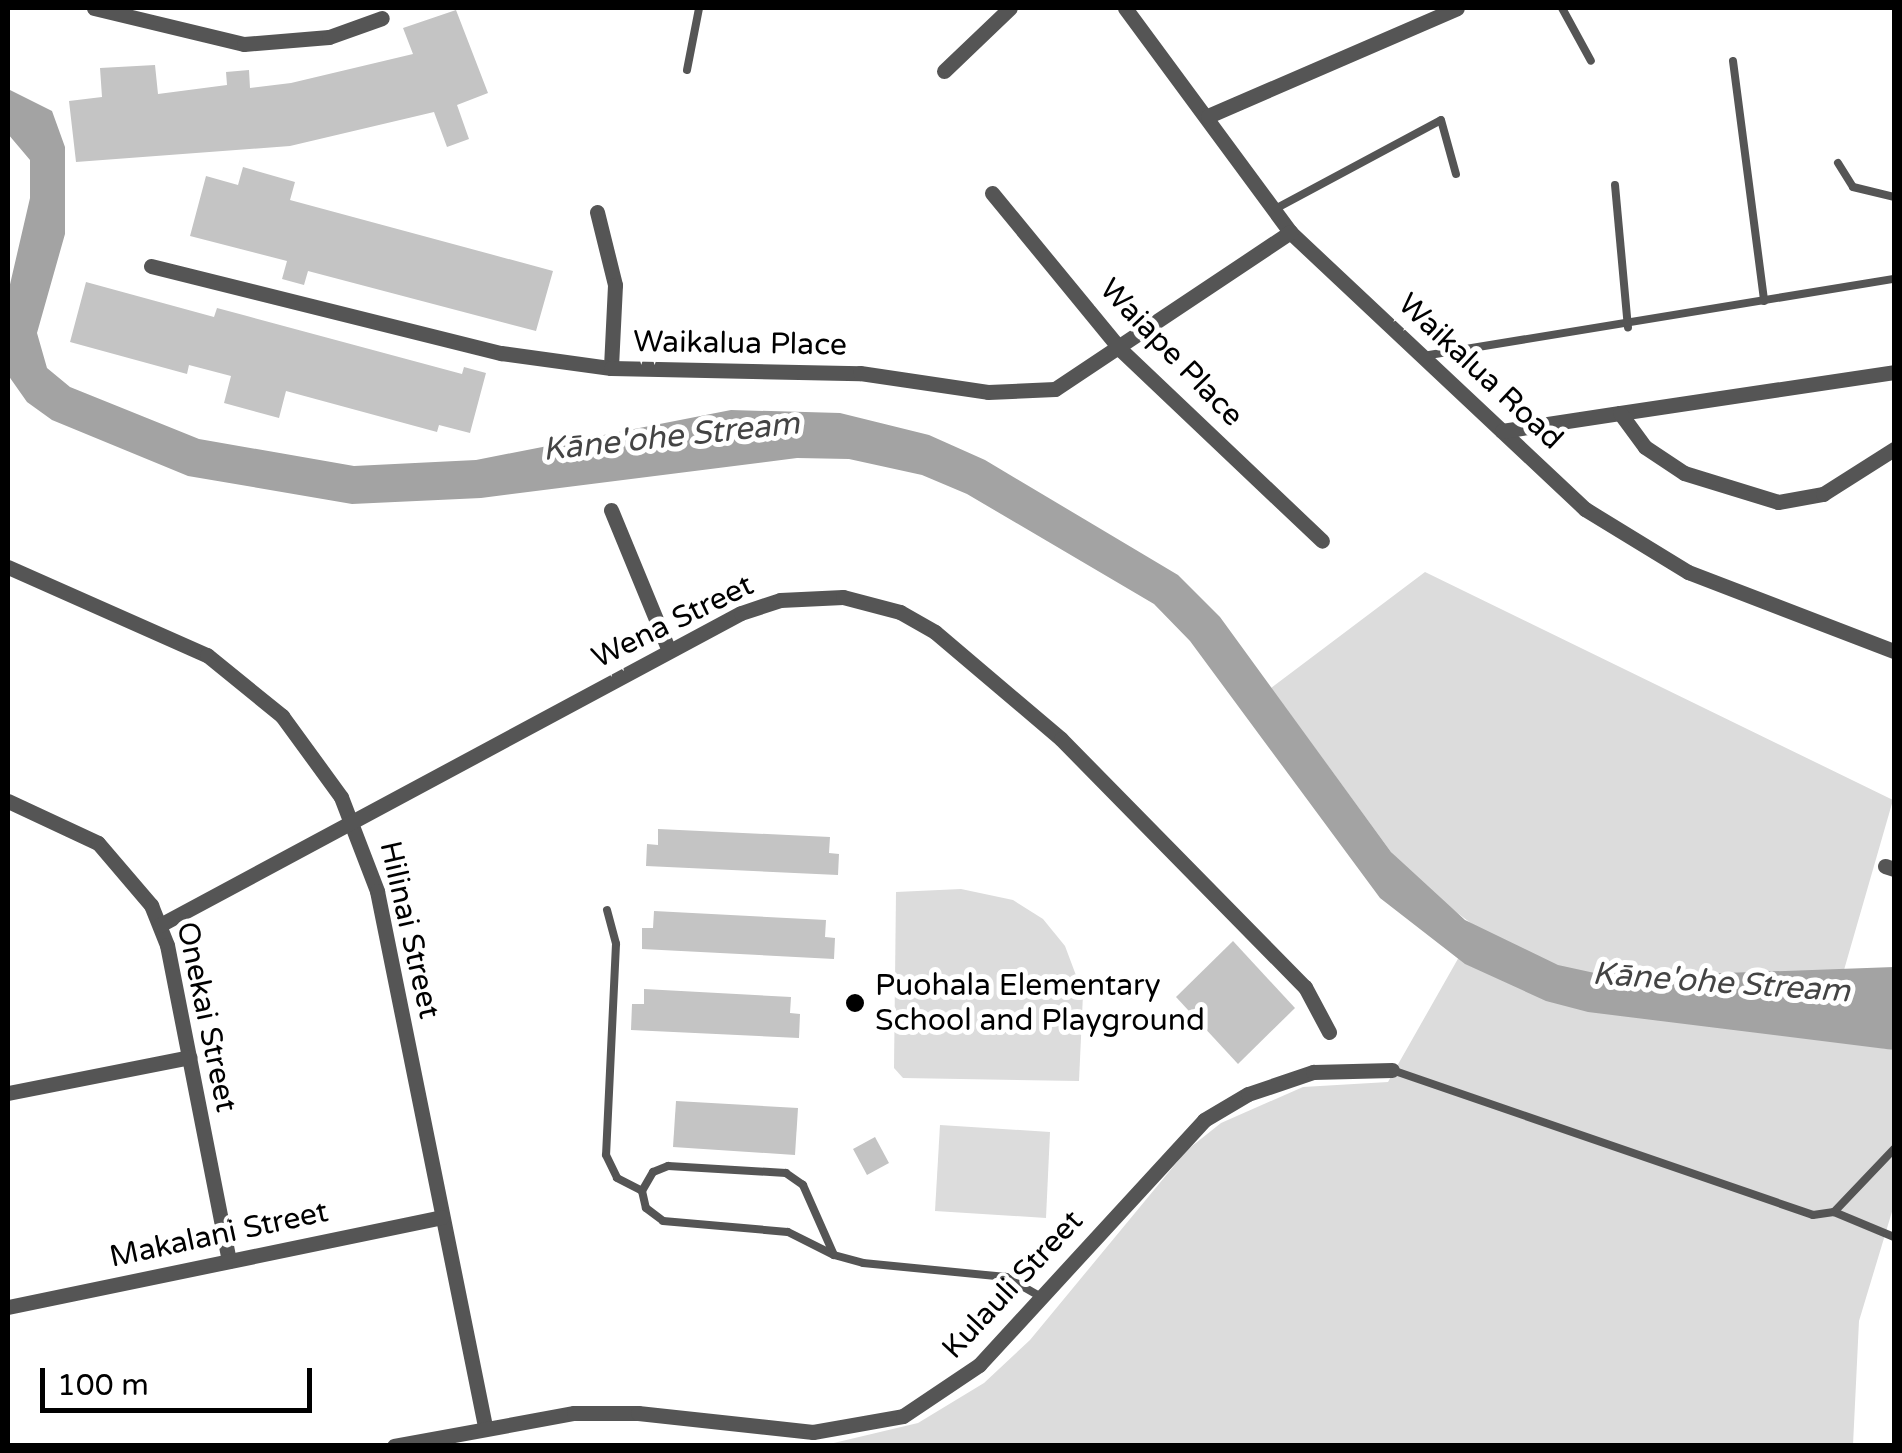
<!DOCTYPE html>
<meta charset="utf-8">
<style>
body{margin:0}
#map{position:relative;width:1902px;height:1453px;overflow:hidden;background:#fff;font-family:"Varela Round",sans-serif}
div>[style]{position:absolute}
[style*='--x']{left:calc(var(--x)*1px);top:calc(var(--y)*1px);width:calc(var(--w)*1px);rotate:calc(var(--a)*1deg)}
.green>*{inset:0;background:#dcdcdc}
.water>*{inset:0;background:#a3a3a3}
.building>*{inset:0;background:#c4c4c4}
.service>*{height:8px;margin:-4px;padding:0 4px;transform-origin:4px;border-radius:4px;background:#555}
.minor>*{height:15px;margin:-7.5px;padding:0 7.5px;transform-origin:7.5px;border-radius:7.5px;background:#555}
.dots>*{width:28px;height:28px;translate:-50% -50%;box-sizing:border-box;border:5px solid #fff;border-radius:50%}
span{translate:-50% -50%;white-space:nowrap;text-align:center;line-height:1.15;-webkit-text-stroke:10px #fff;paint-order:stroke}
.street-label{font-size:30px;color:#000}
.poi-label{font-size:30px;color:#000}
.left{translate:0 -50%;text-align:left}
.water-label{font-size:32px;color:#444;font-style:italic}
.frame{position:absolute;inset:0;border:10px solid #000;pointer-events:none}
.scale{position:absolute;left:40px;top:1368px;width:272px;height:45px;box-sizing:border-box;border:5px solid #000;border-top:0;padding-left:12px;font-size:30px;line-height:35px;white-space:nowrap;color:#000;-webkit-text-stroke:8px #fff;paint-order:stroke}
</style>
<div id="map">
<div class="green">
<i style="clip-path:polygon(1425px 572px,1893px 800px,1844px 970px,1845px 1042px,1894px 1050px,1894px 1205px,1859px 1321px,1853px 1445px,821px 1446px,918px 1423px,984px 1383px,1030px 1340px,1187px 1150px,1221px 1123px,1303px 1087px,1388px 1082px,1476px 927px,1427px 890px,1391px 852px,1271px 688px)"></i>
<i style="clip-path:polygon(961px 889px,1013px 900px,1043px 919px,1065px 946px,1083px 994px,1079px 1081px,903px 1078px,894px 1068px,896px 892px)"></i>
<i style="clip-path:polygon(940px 1125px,1050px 1132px,1046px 1218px,935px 1211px)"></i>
</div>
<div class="water">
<i style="clip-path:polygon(8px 89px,52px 111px,65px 147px,65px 234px,37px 333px,47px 368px,70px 387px,199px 439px,354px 466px,476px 460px,731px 410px,840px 413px,929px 435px,985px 460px,1178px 575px,1220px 617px,1391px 852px,1465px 920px,1558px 965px,1613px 977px,1894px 967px,1894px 1050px,1588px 1012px,1546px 1001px,1465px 964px,1380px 898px,1190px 641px,1154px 604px,967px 494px,922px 475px,849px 459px,797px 458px,481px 498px,352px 504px,188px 476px,52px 420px,27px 402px,8px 375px,8px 293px,30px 198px,30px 160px,8px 134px)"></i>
</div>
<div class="building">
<i style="clip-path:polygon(456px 10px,488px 93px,457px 105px,469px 139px,447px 147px,434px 112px,290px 146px,76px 162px,69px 101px,102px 97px,100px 68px,155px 65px,158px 94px,227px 85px,226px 72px,249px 70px,250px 88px,291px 83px,413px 54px,403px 28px)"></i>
<i style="clip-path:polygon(243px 167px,295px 182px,290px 200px,553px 271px,536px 331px,308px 271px,304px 285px,282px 279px,287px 261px,190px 236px,206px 176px,238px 185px)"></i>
<i style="clip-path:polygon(86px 282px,214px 317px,217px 308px,247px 316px,462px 374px,464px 367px,486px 373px,470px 433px,439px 425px,437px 432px,286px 391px,279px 418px,224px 403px,231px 376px,189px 365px,187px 374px,70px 342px)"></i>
<i style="clip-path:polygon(658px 829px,830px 837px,829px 853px,839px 854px,838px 875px,646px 866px,647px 844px,658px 845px)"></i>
<i style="clip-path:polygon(654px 911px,826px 920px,825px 937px,835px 938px,834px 959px,642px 949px,642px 928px,653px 928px)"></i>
<i style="clip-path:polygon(1233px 941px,1295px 1008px,1238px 1064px,1176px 997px)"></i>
<i style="clip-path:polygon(644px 989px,791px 997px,790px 1013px,800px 1014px,799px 1038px,631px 1030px,632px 1004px,644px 1004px)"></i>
<i style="clip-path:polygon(676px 1101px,798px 1108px,795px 1155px,673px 1147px)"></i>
<i style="clip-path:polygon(875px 1137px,889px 1163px,867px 1175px,853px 1149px)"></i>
</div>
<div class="service">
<i style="--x:1562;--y:8;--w:60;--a:61.3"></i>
<i style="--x:1733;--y:61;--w:242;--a:82.6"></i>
<i style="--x:687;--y:70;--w:63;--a:-79"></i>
<i style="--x:1838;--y:163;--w:28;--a:58"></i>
<i style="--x:1853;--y:187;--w:42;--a:13.7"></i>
<i style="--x:1615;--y:185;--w:143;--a:84.8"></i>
<i style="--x:1275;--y:209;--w:188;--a:-28.2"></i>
<i style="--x:1441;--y:120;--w:56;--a:74.5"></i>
<i style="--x:1423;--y:356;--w:477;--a:-9.3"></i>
<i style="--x:607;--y:910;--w:35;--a:75"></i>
<i style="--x:616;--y:944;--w:211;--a:92.7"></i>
<i style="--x:606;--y:1155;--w:25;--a:64"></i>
<i style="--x:617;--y:1178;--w:28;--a:27"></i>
<i style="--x:1392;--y:1070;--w:445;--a:19"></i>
<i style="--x:1813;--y:1215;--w:21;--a:-8"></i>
<i style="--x:1834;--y:1212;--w:87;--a:-46.4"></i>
<i style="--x:1834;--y:1212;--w:65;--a:22.6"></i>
<i style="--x:834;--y:1255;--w:77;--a:-113.9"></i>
<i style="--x:803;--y:1185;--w:21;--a:-145"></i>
<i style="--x:786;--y:1173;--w:118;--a:-176.6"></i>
<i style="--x:668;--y:1166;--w:16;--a:158"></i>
<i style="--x:653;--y:1172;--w:22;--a:120"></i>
<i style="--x:642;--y:1191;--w:17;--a:77"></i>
<i style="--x:646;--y:1208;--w:21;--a:37"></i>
<i style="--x:663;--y:1221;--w:125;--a:5"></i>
<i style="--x:788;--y:1232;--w:51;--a:26.6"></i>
<i style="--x:834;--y:1255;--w:30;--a:15"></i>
<i style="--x:863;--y:1263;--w:144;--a:5.6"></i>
<i style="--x:1006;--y:1277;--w:43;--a:29.6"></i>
</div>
<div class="minor">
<i style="--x:94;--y:8;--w:154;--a:13.5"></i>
<i style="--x:244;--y:44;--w:85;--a:-4.7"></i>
<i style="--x:329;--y:37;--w:56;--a:-19.7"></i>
<i style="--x:1125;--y:8;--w:278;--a:53.6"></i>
<i style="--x:1290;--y:232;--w:405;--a:43.2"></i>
<i style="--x:1585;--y:509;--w:121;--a:31.5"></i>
<i style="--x:1688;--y:572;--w:221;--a:21"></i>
<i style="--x:944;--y:71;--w:91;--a:-43.7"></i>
<i style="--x:1208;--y:116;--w:271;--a:-23.4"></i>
<i style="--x:992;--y:193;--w:203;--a:50.6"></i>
<i style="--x:1121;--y:350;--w:277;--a:43.5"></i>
<i style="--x:597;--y:212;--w:75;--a:76.1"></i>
<i style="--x:615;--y:285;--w:83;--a:92.8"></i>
<i style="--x:151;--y:266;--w:361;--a:14"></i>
<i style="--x:501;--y:353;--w:111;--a:7.8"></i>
<i style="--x:611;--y:368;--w:249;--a:1.2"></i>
<i style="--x:860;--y:373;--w:129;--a:8.4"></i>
<i style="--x:988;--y:392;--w:67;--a:-2.6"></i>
<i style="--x:1055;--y:389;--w:283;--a:-33.7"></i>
<i style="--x:1620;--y:413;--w:277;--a:-8.5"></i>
<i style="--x:1502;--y:431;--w:119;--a:-8.7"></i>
<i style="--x:1620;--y:413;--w:42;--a:53.7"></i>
<i style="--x:1645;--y:447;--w:47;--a:33.7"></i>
<i style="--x:1684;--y:473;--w:98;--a:17.1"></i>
<i style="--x:1778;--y:502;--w:46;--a:-10.1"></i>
<i style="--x:1823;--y:494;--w:84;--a:-32.4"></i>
<i style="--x:611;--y:510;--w:152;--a:67.6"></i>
<i style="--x:8;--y:567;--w:218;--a:23.9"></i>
<i style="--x:207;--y:655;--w:97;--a:39.1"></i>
<i style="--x:282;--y:716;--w:100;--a:53.9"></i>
<i style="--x:341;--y:797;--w:101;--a:69"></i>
<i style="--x:377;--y:891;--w:546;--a:78.59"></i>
<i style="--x:8;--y:801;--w:99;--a:25"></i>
<i style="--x:98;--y:843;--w:82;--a:49.5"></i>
<i style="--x:151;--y:905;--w:43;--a:68.2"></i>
<i style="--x:167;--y:945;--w:322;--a:78.9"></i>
<i style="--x:1885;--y:866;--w:9;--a:18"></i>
<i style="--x:160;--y:925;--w:659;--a:-28.24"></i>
<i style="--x:741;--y:613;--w:41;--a:-18.4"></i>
<i style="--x:780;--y:600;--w:63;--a:-2.7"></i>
<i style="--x:843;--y:597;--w:59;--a:14.7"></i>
<i style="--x:900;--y:612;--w:40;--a:29.7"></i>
<i style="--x:935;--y:632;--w:165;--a:40.3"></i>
<i style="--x:1061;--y:739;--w:348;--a:45.5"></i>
<i style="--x:1305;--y:987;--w:51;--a:61.9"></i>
<i style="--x:8;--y:1093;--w:185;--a:-11.2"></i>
<i style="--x:8;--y:1307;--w:443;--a:-11.7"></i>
<i style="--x:394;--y:1446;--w:183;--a:-10.4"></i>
<i style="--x:574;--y:1413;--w:64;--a:0"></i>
<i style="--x:638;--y:1413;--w:176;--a:6.2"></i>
<i style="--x:813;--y:1432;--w:91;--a:-10.1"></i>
<i style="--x:903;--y:1416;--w:92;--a:-33.9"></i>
<i style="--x:979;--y:1365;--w:333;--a:-47.4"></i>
<i style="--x:1204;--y:1120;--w:51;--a:-30.6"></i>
<i style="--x:1248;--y:1094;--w:69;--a:-18.7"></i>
<i style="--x:1313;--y:1072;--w:79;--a:-1.5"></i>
</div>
<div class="dots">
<i style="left:855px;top:1003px;background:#000"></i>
</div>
<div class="street-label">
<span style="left:740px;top:344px;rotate:1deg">Waikalua Place</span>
<span style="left:1171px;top:353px;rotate:46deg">Waiape Place</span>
<span style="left:1480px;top:372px;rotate:43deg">Waikalua Road</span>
<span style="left:673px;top:622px;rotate:-26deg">Wena Street</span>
<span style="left:409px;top:930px;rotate:77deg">Hilinai Street</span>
<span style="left:206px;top:1017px;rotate:78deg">Onekai Street</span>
<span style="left:219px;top:1235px;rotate:-12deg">Makalani Street</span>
<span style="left:1013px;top:1285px;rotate:-47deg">Kulauli Street</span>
</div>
<div class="poi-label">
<span class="left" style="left:875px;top:1003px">Puohala Elementary<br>School and Playground</span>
</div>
<div class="water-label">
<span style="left:671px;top:437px;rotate:-6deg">Kāne'ohe Stream</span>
<span style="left:1721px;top:983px;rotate:4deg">Kāne'ohe Stream</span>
</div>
<div class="frame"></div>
<div class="scale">100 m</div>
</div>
